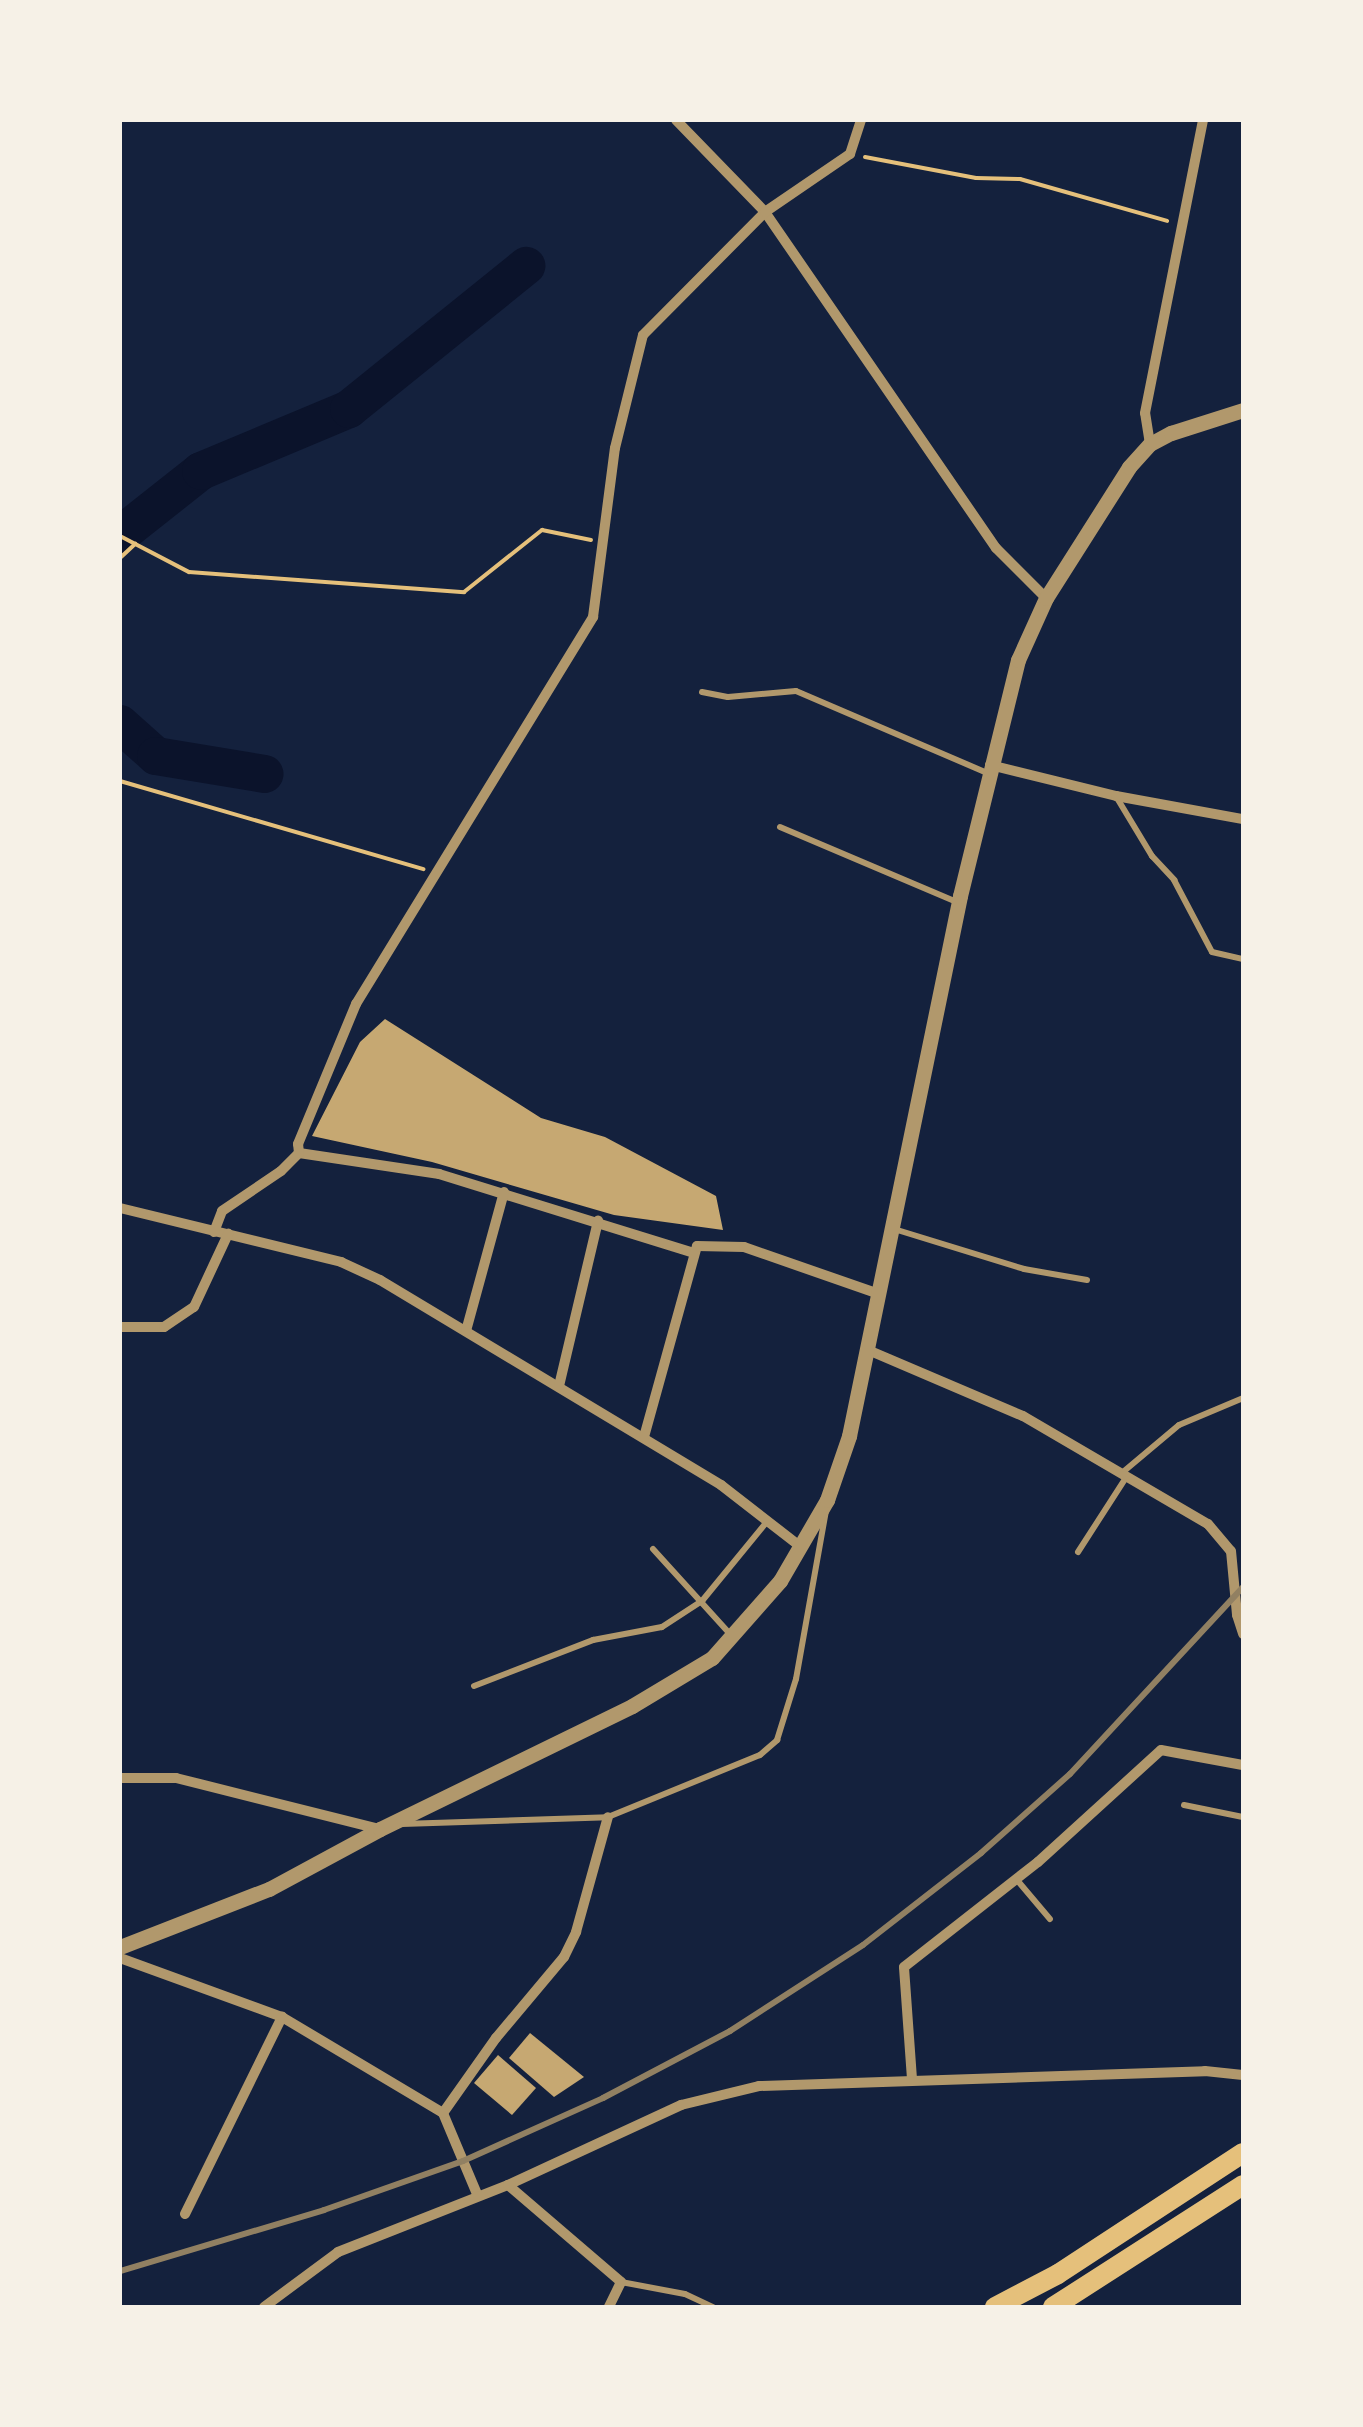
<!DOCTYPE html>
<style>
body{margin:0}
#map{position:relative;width:1363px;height:2427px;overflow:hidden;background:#14213d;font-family:"Titillium Web",sans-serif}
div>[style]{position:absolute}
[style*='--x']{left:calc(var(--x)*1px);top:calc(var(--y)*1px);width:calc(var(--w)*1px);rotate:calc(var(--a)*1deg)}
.river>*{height:38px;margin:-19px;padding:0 19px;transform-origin:19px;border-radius:19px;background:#0b132b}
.building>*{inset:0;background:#c6a872}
.path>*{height:4px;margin:-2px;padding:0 2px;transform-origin:2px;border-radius:2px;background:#e5c07b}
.service>*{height:6px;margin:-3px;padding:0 3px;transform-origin:3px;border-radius:3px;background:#b1986c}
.minor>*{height:10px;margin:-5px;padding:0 5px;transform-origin:5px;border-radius:5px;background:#b1986c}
.tertiary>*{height:15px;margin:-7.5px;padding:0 7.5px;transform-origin:7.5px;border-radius:7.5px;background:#b1986c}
.trunk>*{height:20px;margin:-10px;padding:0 10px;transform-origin:10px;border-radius:10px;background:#e5c07b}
.rail>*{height:6px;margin:-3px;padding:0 3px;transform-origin:3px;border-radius:3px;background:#918062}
span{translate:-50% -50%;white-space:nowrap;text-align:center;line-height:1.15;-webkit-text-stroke:8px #f6f1e7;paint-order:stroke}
.frame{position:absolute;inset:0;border:122px solid #f6f1e7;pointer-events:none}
</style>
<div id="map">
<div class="river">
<i style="--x:120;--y:535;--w:103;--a:-38.3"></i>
<i style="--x:201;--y:471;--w:160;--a:-22.7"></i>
<i style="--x:349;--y:409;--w:228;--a:-38.9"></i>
<i style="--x:120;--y:724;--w:48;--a:41.6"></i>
<i style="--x:156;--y:756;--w:110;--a:9.4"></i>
</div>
<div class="building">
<i style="clip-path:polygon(385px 1019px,541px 1118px,605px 1137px,716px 1196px,723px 1230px,614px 1215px,432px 1162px,312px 1136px,360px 1042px)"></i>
<i style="clip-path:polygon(530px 2033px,584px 2077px,554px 2097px,509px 2058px)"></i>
<i style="clip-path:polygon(498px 2055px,536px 2088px,512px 2115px,474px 2083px)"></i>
</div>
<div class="path">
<i style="--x:865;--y:157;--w:113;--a:10.7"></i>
<i style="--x:976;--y:178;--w:44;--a:1.3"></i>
<i style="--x:1020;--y:179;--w:153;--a:15.9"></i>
<i style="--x:120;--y:536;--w:78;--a:27.6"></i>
<i style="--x:189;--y:572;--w:276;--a:4.2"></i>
<i style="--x:464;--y:592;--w:100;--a:-38.5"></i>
<i style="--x:542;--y:530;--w:50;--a:11.5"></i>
<i style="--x:120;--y:558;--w:21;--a:-43"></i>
<i style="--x:120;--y:781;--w:316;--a:16.2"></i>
</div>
<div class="service">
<i style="--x:702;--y:692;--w:26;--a:11"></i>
<i style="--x:728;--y:697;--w:68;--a:-5"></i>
<i style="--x:796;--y:691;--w:208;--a:23.2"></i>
<i style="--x:1117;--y:798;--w:68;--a:58.9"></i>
<i style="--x:1152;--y:856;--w:33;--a:47"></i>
<i style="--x:1174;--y:880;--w:81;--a:62.2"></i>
<i style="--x:1212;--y:952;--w:32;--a:13"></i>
<i style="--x:780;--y:827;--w:192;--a:23"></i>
<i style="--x:894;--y:1229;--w:136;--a:17.1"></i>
<i style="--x:1024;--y:1269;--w:64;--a:9.9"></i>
<i style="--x:1123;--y:1472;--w:73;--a:-40"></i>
<i style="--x:1179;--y:1425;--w:69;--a:-22.9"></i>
<i style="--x:653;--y:1549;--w:115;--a:47.8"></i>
<i style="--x:1078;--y:1552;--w:90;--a:-57.2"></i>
<i style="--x:474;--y:1686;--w:128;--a:-21.1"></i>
<i style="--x:593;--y:1640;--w:70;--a:-10.7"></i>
<i style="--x:662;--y:1627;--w:48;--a:-33"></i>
<i style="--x:702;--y:1601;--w:99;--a:-50.7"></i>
<i style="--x:1184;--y:1805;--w:60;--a:11.5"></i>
<i style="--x:402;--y:1824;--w:206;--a:-1.9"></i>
<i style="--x:608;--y:1817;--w:164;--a:-22.2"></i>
<i style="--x:760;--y:1755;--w:23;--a:-41"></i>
<i style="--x:777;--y:1740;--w:64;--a:-72.7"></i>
<i style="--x:796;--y:1679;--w:171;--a:-79.9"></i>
<i style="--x:1017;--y:1880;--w:51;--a:49.8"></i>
<i style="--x:621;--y:2282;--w:65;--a:10.6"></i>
<i style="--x:685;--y:2294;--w:31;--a:25"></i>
</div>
<div class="minor">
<i style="--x:676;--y:120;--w:128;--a:45.9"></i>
<i style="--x:765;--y:212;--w:408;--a:55.5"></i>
<i style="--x:996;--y:548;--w:71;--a:45"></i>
<i style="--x:1150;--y:444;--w:31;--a:-99"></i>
<i style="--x:1145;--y:413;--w:299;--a:-78.8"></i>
<i style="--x:990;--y:765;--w:130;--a:13.8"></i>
<i style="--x:1116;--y:796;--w:129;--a:10.3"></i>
<i style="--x:299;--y:1153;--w:142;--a:8.5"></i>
<i style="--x:439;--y:1174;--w:267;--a:17.2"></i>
<i style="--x:120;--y:1208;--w:228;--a:13.7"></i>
<i style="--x:341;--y:1262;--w:43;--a:24.8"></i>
<i style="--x:380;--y:1280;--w:398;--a:31"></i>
<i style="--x:721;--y:1485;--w:101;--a:37.8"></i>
<i style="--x:214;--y:1232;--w:22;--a:-69"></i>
<i style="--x:222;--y:1211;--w:71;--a:-34.1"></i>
<i style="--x:281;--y:1171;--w:25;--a:-45"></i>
<i style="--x:299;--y:1153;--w:9;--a:-96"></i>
<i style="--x:298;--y:1144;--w:152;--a:-67.5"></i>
<i style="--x:356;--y:1004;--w:454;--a:-58.5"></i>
<i style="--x:593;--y:617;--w:170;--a:-82.6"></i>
<i style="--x:615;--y:448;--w:116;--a:-76.1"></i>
<i style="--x:643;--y:335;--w:173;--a:-45.2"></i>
<i style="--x:765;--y:212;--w:103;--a:-34.3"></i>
<i style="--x:850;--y:154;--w:36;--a:-72"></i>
<i style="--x:120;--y:1327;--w:44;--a:0"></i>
<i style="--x:164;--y:1327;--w:36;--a:-34"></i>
<i style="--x:194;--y:1307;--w:81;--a:-65"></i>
<i style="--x:466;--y:1331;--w:144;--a:-74.7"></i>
<i style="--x:868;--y:1350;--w:168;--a:23.1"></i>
<i style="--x:1023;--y:1416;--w:214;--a:30.3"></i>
<i style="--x:1208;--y:1524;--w:35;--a:50"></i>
<i style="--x:1231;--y:1551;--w:64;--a:84.6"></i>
<i style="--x:1237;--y:1615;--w:20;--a:72"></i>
<i style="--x:559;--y:1386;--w:170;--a:-76.7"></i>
<i style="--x:644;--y:1437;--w:198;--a:-74.5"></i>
<i style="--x:697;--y:1246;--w:47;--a:1.2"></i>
<i style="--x:744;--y:1247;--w:143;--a:19.2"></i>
<i style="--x:120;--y:1778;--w:56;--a:0"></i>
<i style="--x:176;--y:1778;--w:209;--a:14.1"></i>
<i style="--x:120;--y:1958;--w:172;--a:20"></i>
<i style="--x:282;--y:2017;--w:187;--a:30.8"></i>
<i style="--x:912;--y:2079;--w:112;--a:-94.1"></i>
<i style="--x:904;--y:1967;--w:170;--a:-38.1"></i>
<i style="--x:1038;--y:1862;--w:166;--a:-42.3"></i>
<i style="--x:1161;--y:1750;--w:83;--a:10.4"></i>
<i style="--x:508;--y:2185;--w:149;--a:40.6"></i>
<i style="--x:621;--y:2282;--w:28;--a:116"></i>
<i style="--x:477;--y:2194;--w:88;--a:-112.8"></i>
<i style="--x:443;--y:2113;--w:92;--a:-54.8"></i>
<i style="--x:496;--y:2038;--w:106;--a:-50"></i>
<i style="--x:564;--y:1957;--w:28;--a:-64"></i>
<i style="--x:576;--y:1932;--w:119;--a:-74.5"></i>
<i style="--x:185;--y:2214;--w:220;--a:-63.8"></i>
<i style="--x:264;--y:2307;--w:92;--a:-36.6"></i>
<i style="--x:338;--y:2252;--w:183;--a:-21.5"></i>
<i style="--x:508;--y:2185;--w:191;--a:-24.8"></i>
<i style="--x:681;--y:2105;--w:80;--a:-13.7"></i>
<i style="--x:759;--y:2086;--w:446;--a:-1.9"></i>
<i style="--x:1205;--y:2071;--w:38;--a:6"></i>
</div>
<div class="tertiary">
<i style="--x:120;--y:1947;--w:160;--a:-21.3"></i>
<i style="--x:269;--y:1889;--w:126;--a:-28.4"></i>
<i style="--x:380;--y:1829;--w:280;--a:-26"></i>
<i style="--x:632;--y:1706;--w:93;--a:-31"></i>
<i style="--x:712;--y:1658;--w:103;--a:-48.6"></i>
<i style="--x:780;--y:1581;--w:94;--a:-59.9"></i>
<i style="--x:827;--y:1500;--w:68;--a:-71"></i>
<i style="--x:849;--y:1436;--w:551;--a:-78.38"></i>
<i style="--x:960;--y:896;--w:243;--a:-76.2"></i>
<i style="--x:1018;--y:660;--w:68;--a:-65.7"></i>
<i style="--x:1046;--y:598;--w:155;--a:-57.6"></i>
<i style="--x:1129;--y:467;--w:31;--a:-48"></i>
<i style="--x:1150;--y:444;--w:24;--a:-28"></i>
<i style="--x:1171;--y:433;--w:76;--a:-17.7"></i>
</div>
<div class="trunk">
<i style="--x:995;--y:2307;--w:71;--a:-27.6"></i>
<i style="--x:1058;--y:2274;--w:221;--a:-33.2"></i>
<i style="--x:1053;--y:2307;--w:226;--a:-32.7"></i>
</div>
<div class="rail">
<i style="--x:120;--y:2271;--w:213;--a:-16.6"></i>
<i style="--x:324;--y:2210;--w:147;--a:-19.4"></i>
<i style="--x:463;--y:2161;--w:154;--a:-24.2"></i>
<i style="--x:603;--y:2098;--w:144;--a:-27.8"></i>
<i style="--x:730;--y:2031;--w:158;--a:-32.9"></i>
<i style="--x:863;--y:1945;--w:150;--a:-37.9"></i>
<i style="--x:981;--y:1853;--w:119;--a:-41.6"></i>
<i style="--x:1070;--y:1774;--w:255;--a:-47.2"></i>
</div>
<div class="frame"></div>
</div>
